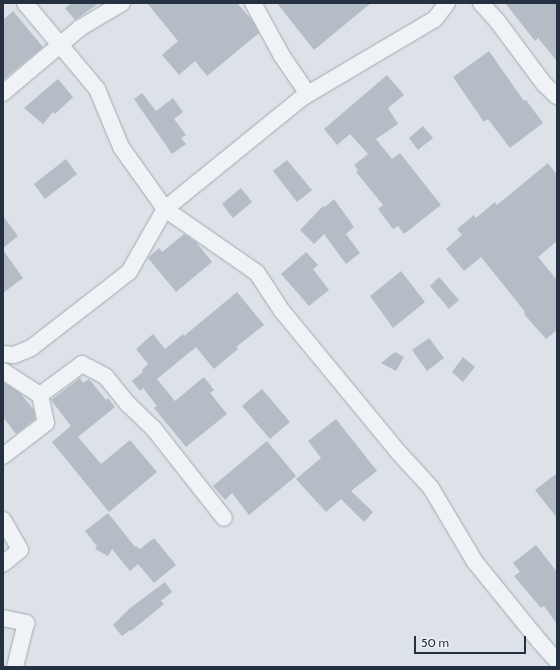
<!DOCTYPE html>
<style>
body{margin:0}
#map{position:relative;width:560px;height:670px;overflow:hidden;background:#dde2e8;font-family:Cabin,sans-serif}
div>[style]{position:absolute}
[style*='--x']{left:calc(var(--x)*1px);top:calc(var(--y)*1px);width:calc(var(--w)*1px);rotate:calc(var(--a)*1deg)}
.building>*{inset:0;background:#b4bcc6}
.roads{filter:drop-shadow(0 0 1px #a2a9b2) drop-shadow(0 0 1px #a2a9b2)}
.minor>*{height:16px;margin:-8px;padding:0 8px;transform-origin:8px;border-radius:8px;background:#f0f3f6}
span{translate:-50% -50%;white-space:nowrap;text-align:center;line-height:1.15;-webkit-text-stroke:4px #edf1f6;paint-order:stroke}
.frame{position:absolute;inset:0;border:4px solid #253140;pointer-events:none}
.scale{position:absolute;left:414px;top:636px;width:112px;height:18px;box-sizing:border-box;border:2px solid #253140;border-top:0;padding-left:5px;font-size:12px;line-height:14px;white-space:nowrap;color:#253140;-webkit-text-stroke:3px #edf1f6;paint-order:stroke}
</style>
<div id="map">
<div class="building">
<i style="clip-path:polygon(72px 3px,99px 3px,75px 20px,65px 8px)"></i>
<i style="clip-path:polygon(147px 3px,237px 3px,252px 20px,259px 33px,207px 76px,195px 61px,179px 75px,162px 55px,178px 41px)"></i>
<i style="clip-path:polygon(277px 3px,371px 3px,314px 50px)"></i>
<i style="clip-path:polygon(505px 3px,557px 3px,557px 61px,538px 38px,535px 41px)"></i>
<i style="clip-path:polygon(13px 11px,43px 47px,3px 80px,3px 20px)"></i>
<i style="clip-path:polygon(489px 51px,524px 101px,526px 100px,543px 123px,510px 148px,488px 119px,484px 122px,453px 77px)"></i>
<i style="clip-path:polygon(387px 75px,404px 95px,388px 108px,398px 124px,376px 139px,392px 159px,400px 153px,441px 205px,404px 234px,398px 226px,393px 229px,378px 209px,383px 205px,356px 172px,358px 170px,354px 165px,368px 154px,350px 134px,337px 145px,324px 129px)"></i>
<i style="clip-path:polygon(58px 79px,73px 97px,55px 114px,53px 112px,43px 124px,24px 108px)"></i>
<i style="clip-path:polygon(142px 93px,156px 111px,173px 98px,183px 112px,174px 119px,186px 135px,181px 138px,186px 144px,172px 154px,134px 99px)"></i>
<i style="clip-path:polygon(423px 126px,433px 138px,418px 150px,409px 138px)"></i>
<i style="clip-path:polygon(66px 159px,77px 174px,45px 199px,34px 184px)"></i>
<i style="clip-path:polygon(287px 160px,312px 190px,297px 202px,273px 171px)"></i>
<i style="clip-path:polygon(548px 163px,557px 175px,557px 241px,538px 257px,557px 280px,557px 330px,546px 339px,524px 314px,525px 312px,518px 303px,481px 257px,464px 271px,446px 249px,462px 235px,457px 229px,474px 215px,476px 218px,495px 202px,497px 205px)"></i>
<i style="clip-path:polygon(241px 188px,252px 202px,233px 218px,222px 204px)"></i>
<i style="clip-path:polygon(334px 199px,354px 227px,346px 234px,360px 253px,346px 264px,324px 234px,314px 244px,300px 230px,323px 206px,325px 207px)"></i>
<i style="clip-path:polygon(3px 216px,18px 236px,3px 248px)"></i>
<i style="clip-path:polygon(184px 234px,196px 242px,212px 262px,176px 292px,148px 258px,159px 248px,162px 252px)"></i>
<i style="clip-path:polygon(3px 250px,23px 278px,3px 293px)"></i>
<i style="clip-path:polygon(306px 252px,318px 265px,313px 269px,329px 290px,309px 306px,281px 274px)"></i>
<i style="clip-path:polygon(401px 271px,425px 302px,393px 328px,370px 296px)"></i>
<i style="clip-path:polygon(439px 277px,459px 300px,449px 309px,430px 286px)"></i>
<i style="clip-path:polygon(237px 292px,264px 325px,236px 347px,238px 349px,214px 369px,196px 347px,157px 379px,175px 401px,204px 377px,214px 390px,210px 393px,227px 414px,186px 447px,154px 408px,157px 406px,143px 388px,140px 391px,132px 381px,143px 372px,142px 370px,148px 364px,136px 349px,153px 334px,165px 349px,183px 334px,184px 336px)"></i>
<i style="clip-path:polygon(429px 338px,444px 358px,427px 371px,412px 350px)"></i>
<i style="clip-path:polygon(395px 352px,404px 357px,396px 371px,381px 363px)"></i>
<i style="clip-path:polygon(463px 357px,475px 367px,463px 382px,452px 372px)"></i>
<i style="clip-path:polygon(80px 378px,83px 383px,89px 379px,106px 400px,108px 398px,115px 407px,78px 437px,101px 464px,130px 440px,157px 472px,109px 512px,52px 442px,71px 426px,51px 400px)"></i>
<i style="clip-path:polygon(3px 382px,20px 393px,34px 410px,35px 419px,16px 434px,3px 417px)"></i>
<i style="clip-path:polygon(262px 389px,290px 422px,270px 439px,242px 406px)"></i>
<i style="clip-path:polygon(336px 419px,377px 471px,351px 491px,373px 512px,364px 522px,341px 499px,326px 512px,296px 479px,321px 458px,308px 441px)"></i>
<i style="clip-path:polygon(267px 441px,296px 476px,249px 515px,232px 493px,225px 500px,213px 486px)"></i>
<i style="clip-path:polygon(557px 473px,557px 518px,535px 490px)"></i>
<i style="clip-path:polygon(108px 513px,135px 547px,136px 546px,140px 549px,154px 538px,176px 565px,154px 583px,138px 564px,130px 571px,112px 549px,108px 556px,95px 549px,97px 546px,85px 531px)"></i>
<i style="clip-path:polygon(536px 545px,557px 572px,557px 624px,544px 606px,541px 608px,514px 576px,520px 572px,513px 563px)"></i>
<i style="clip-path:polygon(165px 582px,172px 592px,161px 601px,164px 604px,131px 631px,130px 630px,122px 636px,113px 625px,129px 609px)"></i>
</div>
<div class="roads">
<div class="minor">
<i style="--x:25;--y:3;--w:112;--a:50.1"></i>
<i style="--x:97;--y:89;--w:63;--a:67.5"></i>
<i style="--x:121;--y:147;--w:76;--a:54.6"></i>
<i style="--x:165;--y:209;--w:112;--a:34.8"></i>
<i style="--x:257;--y:273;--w:45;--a:56.7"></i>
<i style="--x:282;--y:311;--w:185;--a:50.5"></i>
<i style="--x:400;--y:454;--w:46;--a:47.6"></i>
<i style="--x:431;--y:488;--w:86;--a:59.3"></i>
<i style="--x:475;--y:562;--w:103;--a:50.9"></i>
<i style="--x:540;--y:642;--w:25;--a:48"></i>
<i style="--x:253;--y:3;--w:60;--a:61.3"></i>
<i style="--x:282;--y:56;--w:46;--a:55.6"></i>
<i style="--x:481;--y:3;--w:25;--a:48"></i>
<i style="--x:498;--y:22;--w:77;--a:53.4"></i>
<i style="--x:544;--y:84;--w:18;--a:43"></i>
<i style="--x:3;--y:93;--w:101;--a:-40.2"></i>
<i style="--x:80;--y:28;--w:49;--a:-30.8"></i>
<i style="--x:3;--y:354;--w:11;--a:5"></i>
<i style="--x:14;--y:355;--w:18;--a:-22"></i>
<i style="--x:31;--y:348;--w:124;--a:-37.8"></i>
<i style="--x:129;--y:272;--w:73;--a:-60.3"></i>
<i style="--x:165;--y:209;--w:178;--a:-39.1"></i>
<i style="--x:303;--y:97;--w:153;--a:-30.6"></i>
<i style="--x:435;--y:19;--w:20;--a:-53"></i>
<i style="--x:3;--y:371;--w:44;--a:33"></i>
<i style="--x:40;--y:395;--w:52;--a:-36.4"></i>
<i style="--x:82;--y:364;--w:27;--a:28"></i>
<i style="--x:106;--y:377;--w:35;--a:51"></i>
<i style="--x:128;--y:404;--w:36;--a:44"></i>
<i style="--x:154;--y:429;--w:113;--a:51.8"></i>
<i style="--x:3;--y:456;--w:54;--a:-37.5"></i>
<i style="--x:46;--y:423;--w:29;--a:-102"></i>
<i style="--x:3;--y:520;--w:34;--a:60"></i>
<i style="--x:20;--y:550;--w:22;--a:141"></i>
<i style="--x:3;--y:618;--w:24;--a:12"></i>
<i style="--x:26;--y:623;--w:45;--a:104"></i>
</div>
</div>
<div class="frame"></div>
<div class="scale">50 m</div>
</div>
